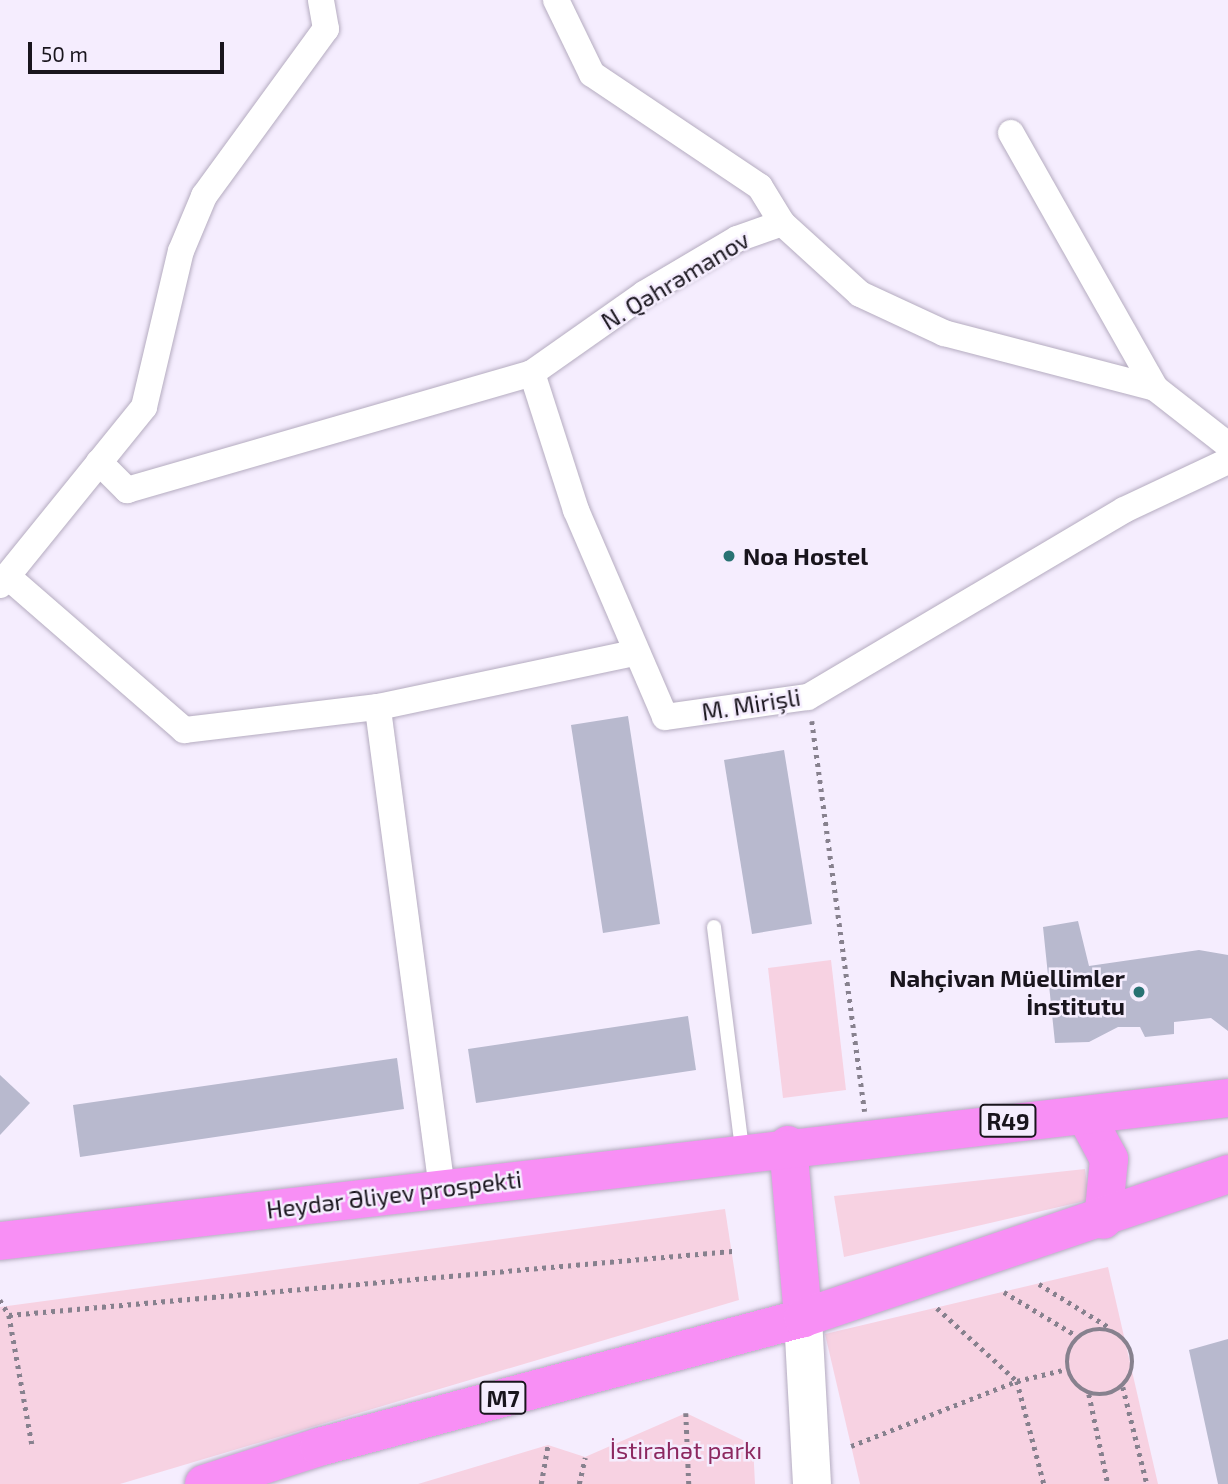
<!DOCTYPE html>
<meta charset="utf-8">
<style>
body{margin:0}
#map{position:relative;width:1228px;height:1484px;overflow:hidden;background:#f5edfe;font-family:"Exo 2",sans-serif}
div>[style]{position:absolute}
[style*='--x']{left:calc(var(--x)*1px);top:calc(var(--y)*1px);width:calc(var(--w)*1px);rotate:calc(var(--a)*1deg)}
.green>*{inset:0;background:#f7d2e2}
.building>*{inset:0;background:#b8b9ce}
.path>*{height:4.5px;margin-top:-2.25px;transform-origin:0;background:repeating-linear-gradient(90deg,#87818e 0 3.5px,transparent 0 8.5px)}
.path>.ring{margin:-2.25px;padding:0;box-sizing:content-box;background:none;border:4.5px solid #87818e;border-radius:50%}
.roads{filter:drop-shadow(0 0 2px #b5acc0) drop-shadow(0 0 2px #b5acc0)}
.lane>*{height:14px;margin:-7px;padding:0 7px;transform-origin:7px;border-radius:7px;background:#fff}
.street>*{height:26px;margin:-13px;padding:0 13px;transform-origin:13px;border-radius:13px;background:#fff}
.secondary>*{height:38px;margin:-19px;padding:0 19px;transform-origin:19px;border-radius:19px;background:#fff}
.highway>*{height:38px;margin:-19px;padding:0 19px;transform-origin:19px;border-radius:19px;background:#f88ff5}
.dots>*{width:19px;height:19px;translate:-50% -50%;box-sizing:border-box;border:4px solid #f5edfe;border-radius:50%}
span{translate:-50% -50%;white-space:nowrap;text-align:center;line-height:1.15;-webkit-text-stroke:5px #f5edfe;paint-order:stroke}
.shield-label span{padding:2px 5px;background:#f5edfe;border:2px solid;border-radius:5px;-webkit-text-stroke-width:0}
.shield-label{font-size:23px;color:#19151d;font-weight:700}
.street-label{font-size:24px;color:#19151d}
.poi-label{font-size:24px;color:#19151d;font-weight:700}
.left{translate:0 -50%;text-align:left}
.right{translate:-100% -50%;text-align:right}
.park-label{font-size:24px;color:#8c2860}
.scale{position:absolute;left:28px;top:42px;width:196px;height:32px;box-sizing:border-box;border:4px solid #19151d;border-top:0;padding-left:9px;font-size:21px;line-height:24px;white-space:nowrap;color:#19151d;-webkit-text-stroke:5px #f5edfe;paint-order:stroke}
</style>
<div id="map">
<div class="green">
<i style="clip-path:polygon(831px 960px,846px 1090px,783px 1098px,768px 968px)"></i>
<i style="clip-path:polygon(1085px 1169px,1089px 1200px,844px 1257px,834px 1196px)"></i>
<i style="clip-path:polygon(725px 1209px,739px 1300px,120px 1484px,0 1484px,0 1307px)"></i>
<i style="clip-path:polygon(1108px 1267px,1158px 1484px,860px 1484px,825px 1334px)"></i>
<i style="clip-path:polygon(686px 1413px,753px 1445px,755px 1484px,418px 1484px,548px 1445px,585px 1457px)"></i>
</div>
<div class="building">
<i style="clip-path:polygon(628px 716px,660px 924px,603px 933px,571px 725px)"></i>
<i style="clip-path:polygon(784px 750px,812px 924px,752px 934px,724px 760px)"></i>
<i style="clip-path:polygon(1078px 921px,1089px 966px,1199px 950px,1228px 955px,1228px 1031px,1211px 1018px,1174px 1022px,1174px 1034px,1145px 1037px,1140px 1027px,1118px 1027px,1089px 1042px,1055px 1043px,1043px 927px)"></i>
<i style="clip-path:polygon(688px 1016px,696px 1070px,476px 1103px,468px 1049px)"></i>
<i style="clip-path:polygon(397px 1058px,404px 1109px,80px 1157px,73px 1105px)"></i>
<i style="clip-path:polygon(0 1075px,30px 1103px,0 1135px)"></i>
<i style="clip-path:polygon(1228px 1339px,1228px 1484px,1218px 1484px,1189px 1350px)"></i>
</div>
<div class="path">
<i style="--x:812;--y:721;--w:394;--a:82.3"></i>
<i style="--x:1039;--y:1284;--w:84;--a:31.8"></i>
<i style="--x:1004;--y:1292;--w:85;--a:31.1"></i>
<i style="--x:0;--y:1300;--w:17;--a:59"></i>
<i style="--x:9;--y:1315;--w:131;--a:79.9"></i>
<i style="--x:937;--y:1308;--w:108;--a:42.4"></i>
<i style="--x:1017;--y:1381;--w:106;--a:75.3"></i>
<i style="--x:9;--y:1315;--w:726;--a:-5.06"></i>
<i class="ring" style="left:1067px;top:1329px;width:61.5px;height:61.5px"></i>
<i style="--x:1123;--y:1387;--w:100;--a:76.1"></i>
<i style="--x:1089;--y:1394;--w:92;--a:78.1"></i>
<i style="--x:686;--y:1413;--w:71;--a:87.6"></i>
<i style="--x:851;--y:1446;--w:178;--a:-21.4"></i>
<i style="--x:1017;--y:1381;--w:51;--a:-13.5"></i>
<i style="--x:541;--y:1484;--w:40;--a:-80"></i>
<i style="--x:579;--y:1484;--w:27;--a:-77"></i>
</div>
<div class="roads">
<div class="lane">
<i style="--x:714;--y:927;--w:225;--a:82.8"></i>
</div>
<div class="street">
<i style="--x:556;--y:0;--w:82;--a:64.1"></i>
<i style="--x:592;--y:74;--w:202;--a:33.9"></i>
<i style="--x:760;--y:187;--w:42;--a:58.6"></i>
<i style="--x:1011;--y:133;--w:293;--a:60.5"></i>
<i style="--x:532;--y:373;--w:144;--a:72.2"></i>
<i style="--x:576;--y:510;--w:225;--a:66.7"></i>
<i style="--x:665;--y:717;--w:144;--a:-8"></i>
<i style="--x:808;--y:697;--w:367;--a:-30.6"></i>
<i style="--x:1124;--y:510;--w:115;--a:-25.2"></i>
<i style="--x:99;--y:462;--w:40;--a:45"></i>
<i style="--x:127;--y:490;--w:422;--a:-16.1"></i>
<i style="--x:532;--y:373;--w:137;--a:-35.2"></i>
<i style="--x:644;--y:294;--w:108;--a:-30.6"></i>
<i style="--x:737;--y:239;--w:48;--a:-19.6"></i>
<i style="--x:782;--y:223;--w:105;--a:42.3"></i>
<i style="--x:860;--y:294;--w:93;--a:24.9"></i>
<i style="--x:944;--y:333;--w:218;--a:14.6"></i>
<i style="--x:1155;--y:388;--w:93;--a:38"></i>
<i style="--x:7;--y:576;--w:235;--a:41"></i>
<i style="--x:184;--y:730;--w:195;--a:-6.8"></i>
<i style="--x:0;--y:585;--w:229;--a:-51"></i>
<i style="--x:144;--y:407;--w:160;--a:-76.7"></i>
<i style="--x:181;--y:251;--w:60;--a:-67.3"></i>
<i style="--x:204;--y:196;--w:207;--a:-53.9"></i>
<i style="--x:326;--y:29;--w:29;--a:-100"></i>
<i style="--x:442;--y:1189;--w:486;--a:-97.6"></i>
<i style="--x:378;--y:707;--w:263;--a:-11.9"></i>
</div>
<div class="secondary">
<i style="--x:803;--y:1318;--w:166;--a:86.9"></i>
</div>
<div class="highway">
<i style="--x:1086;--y:1116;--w:49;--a:61.9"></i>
<i style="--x:1109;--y:1159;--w:61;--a:95.6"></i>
<i style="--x:788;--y:1145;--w:174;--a:85"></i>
<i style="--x:0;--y:1241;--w:1236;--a:-6.64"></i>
<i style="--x:204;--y:1484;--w:121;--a:-17.8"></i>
<i style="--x:319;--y:1447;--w:501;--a:-14.92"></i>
<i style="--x:803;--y:1318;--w:449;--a:-18.7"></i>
</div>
</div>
<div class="dots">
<i style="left:729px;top:556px;background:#287273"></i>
<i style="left:1139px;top:992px;background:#287273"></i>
</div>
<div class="shield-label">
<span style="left:1008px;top:1121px">R49</span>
<span style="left:503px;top:1398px">M7</span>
</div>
<div class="street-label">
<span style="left:675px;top:280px;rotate:-31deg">N. Qəhrəmanov</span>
<span style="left:751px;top:704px;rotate:-9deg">M. Mirişli</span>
<span style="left:394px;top:1194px;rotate:-7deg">Heydər Əliyev prospekti</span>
</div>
<div class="poi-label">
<span class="left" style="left:743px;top:556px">Noa Hostel</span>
<span class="right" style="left:1125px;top:992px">Nahçivan Müellimler<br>İnstitutu</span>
</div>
<div class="park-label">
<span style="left:686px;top:1450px">İstirahət parkı</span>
</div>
<div class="scale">50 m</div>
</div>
